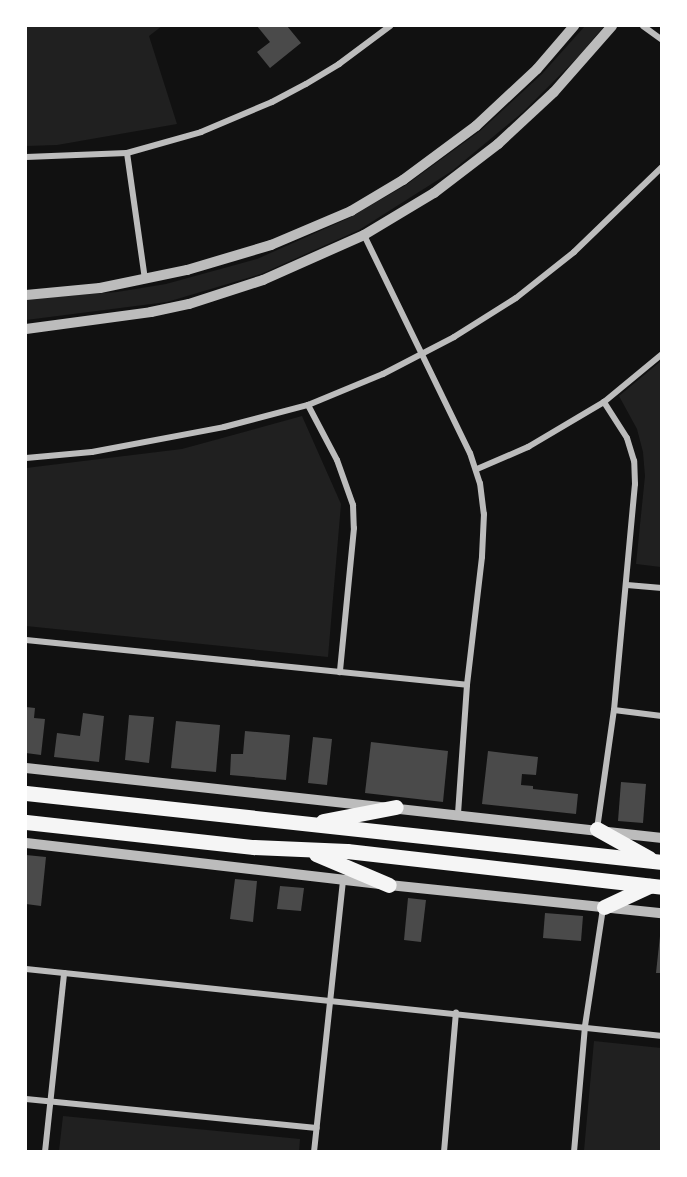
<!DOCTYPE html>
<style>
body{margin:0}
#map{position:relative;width:687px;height:1177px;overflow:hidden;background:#111;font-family:"Alegreya Sans",sans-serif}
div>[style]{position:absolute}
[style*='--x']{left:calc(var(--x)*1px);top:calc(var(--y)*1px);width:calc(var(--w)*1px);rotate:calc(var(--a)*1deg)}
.green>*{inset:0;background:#202020}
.building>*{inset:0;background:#4a4a4a}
.path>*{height:3px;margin:-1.5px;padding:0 1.5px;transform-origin:1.5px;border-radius:1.5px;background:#f5f5f5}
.minor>*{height:6px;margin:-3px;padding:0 3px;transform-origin:3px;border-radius:3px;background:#bcbcbc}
.tertiary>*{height:10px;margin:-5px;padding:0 5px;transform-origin:5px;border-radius:5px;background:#bcbcbc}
.primary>*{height:15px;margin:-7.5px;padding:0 7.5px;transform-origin:7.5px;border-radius:7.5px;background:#f5f5f5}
span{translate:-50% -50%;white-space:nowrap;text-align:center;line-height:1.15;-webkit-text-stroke:6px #fff;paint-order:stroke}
.frame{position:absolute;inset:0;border:27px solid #fff;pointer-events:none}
</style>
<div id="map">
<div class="green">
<i style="clip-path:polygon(26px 26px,162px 26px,149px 36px,177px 124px,57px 145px,26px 146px)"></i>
<i style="clip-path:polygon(585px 26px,604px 26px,580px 55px,523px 112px,452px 171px,359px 230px,261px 274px,167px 302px,26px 320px,26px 299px,117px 292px,166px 284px,257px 259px,349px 218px,406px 185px,480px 131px,542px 74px)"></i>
<i style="clip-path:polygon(661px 361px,661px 567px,636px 564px,645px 476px,643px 452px,637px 429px,619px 396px)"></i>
<i style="clip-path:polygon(302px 416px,341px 504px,328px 657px,26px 626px,26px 468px,182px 449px)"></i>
<i style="clip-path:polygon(594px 1041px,661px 1048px,661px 1151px,584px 1151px)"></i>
<i style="clip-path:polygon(63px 1116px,300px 1139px,299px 1151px,59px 1151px)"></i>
</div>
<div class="building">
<i style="clip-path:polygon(257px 26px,287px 26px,301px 43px,270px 68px,257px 52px,270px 42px)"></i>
<i style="clip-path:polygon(26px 707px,35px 708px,34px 718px,45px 719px,41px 755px,26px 753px)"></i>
<i style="clip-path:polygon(83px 713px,104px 716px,99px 762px,54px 757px,57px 733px,80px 736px)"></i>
<i style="clip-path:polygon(129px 715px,154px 717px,149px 763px,125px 760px)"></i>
<i style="clip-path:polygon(176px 721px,220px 725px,216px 772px,171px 768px)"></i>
<i style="clip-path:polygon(245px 731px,290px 735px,286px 780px,230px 775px,231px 754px,243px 754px)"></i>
<i style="clip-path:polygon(313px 737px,332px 739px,327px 785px,308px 783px)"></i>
<i style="clip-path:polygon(371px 742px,448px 751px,443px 802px,365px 793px)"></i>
<i style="clip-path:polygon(488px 751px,538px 757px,536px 775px,522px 774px,521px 785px,533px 786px,533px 789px,578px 794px,576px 814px,482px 804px)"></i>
<i style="clip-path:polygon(621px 782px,646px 784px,643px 823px,618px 821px)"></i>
<i style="clip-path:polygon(26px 855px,46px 857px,41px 906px,26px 904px)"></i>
<i style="clip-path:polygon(235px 879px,257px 881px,253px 922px,230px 919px)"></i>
<i style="clip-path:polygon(280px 886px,304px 888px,301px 911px,277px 909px)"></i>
<i style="clip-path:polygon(408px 898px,426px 900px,421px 942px,404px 940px)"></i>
<i style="clip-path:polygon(545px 913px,583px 916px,581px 941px,543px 938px)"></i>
<i style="clip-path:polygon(660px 936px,662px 936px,662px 973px,656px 973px)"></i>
</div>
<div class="path">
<i style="--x:662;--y:403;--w:17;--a:90"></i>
</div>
<div class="minor">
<i style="--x:643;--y:26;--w:24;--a:36"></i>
<i style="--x:127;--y:153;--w:128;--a:81.9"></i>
<i style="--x:26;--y:157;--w:101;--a:-2.3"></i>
<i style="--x:127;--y:153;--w:77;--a:-15.8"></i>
<i style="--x:201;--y:132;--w:77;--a:-22.9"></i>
<i style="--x:272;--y:102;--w:38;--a:-28"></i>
<i style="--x:306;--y:84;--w:39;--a:-31"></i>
<i style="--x:339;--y:64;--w:64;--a:-36.7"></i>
<i style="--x:364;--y:235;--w:242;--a:64.1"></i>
<i style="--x:470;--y:453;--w:32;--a:72"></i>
<i style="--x:480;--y:483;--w:31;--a:83"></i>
<i style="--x:484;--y:514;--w:43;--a:92.7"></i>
<i style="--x:482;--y:557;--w:129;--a:96.7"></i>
<i style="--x:467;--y:685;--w:129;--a:94"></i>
<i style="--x:308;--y:405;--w:62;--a:62.2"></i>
<i style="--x:337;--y:460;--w:48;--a:70.4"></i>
<i style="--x:353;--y:505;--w:23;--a:88"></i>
<i style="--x:354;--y:528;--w:145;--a:95.6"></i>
<i style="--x:26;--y:458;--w:66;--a:-5.2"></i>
<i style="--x:92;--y:452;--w:134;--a:-10.7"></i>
<i style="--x:224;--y:427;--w:87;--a:-14.7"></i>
<i style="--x:308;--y:405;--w:81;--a:-22.5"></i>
<i style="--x:383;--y:374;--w:80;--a:-27.5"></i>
<i style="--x:454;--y:337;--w:73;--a:-32.2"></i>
<i style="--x:516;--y:298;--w:74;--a:-38.4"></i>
<i style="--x:574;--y:252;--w:122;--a:-44"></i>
<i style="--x:477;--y:469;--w:56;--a:-23.3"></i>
<i style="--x:528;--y:447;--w:88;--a:-30.6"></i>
<i style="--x:604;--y:402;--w:75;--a:-39.6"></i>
<i style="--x:627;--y:585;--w:35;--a:5"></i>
<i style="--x:26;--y:640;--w:443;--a:5.8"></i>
<i style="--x:614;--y:710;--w:48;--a:7.1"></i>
<i style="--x:597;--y:829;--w:120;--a:-81.9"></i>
<i style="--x:614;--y:710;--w:227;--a:-84.7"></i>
<i style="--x:635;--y:484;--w:23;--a:-92"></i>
<i style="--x:634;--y:461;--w:24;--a:-107"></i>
<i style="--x:627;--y:438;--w:43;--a:-122.6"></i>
<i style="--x:26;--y:969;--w:640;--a:6.01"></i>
<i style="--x:26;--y:1099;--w:292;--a:5.7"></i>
<i style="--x:45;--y:1152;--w:180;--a:-83.9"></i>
<i style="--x:314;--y:1152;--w:274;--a:-83.9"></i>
<i style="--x:444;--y:1152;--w:140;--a:-85.1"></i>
<i style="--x:574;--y:1152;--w:126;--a:-85"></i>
<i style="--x:585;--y:1026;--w:119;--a:-81.3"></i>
</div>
<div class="tertiary">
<i style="--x:26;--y:295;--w:74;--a:-5.4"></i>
<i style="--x:100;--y:288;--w:89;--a:-11.7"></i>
<i style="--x:187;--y:270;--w:88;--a:-16.6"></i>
<i style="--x:271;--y:245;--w:87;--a:-23"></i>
<i style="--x:351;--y:211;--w:61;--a:-30.8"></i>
<i style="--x:403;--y:180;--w:91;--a:-36.5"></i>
<i style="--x:476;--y:126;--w:83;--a:-43.1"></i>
<i style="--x:537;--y:69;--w:57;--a:-49.3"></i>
<i style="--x:26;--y:329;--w:126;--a:-7.7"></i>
<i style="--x:151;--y:312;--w:39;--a:-12"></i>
<i style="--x:189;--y:304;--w:78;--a:-18"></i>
<i style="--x:263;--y:280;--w:111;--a:-24"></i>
<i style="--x:364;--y:235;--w:82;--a:-31"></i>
<i style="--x:434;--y:193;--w:81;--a:-37.4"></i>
<i style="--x:498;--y:144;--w:76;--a:-42.9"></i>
<i style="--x:554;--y:92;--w:88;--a:-48.7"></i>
<i style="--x:26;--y:768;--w:640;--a:6.28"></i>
<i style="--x:26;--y:843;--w:365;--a:6.6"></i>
<i style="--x:389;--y:885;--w:274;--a:5.9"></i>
</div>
<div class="primary">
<i style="--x:26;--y:793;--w:640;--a:6.19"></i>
<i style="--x:323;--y:821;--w:74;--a:-10.9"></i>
<i style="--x:26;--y:822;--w:229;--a:6.3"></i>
<i style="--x:254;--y:847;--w:93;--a:2.5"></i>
<i style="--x:347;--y:851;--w:317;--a:6.5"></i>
<i style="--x:597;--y:829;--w:60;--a:29.1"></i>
<i style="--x:316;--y:854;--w:79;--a:23"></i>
<i style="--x:604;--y:907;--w:50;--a:-25"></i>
</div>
<div class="frame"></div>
</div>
